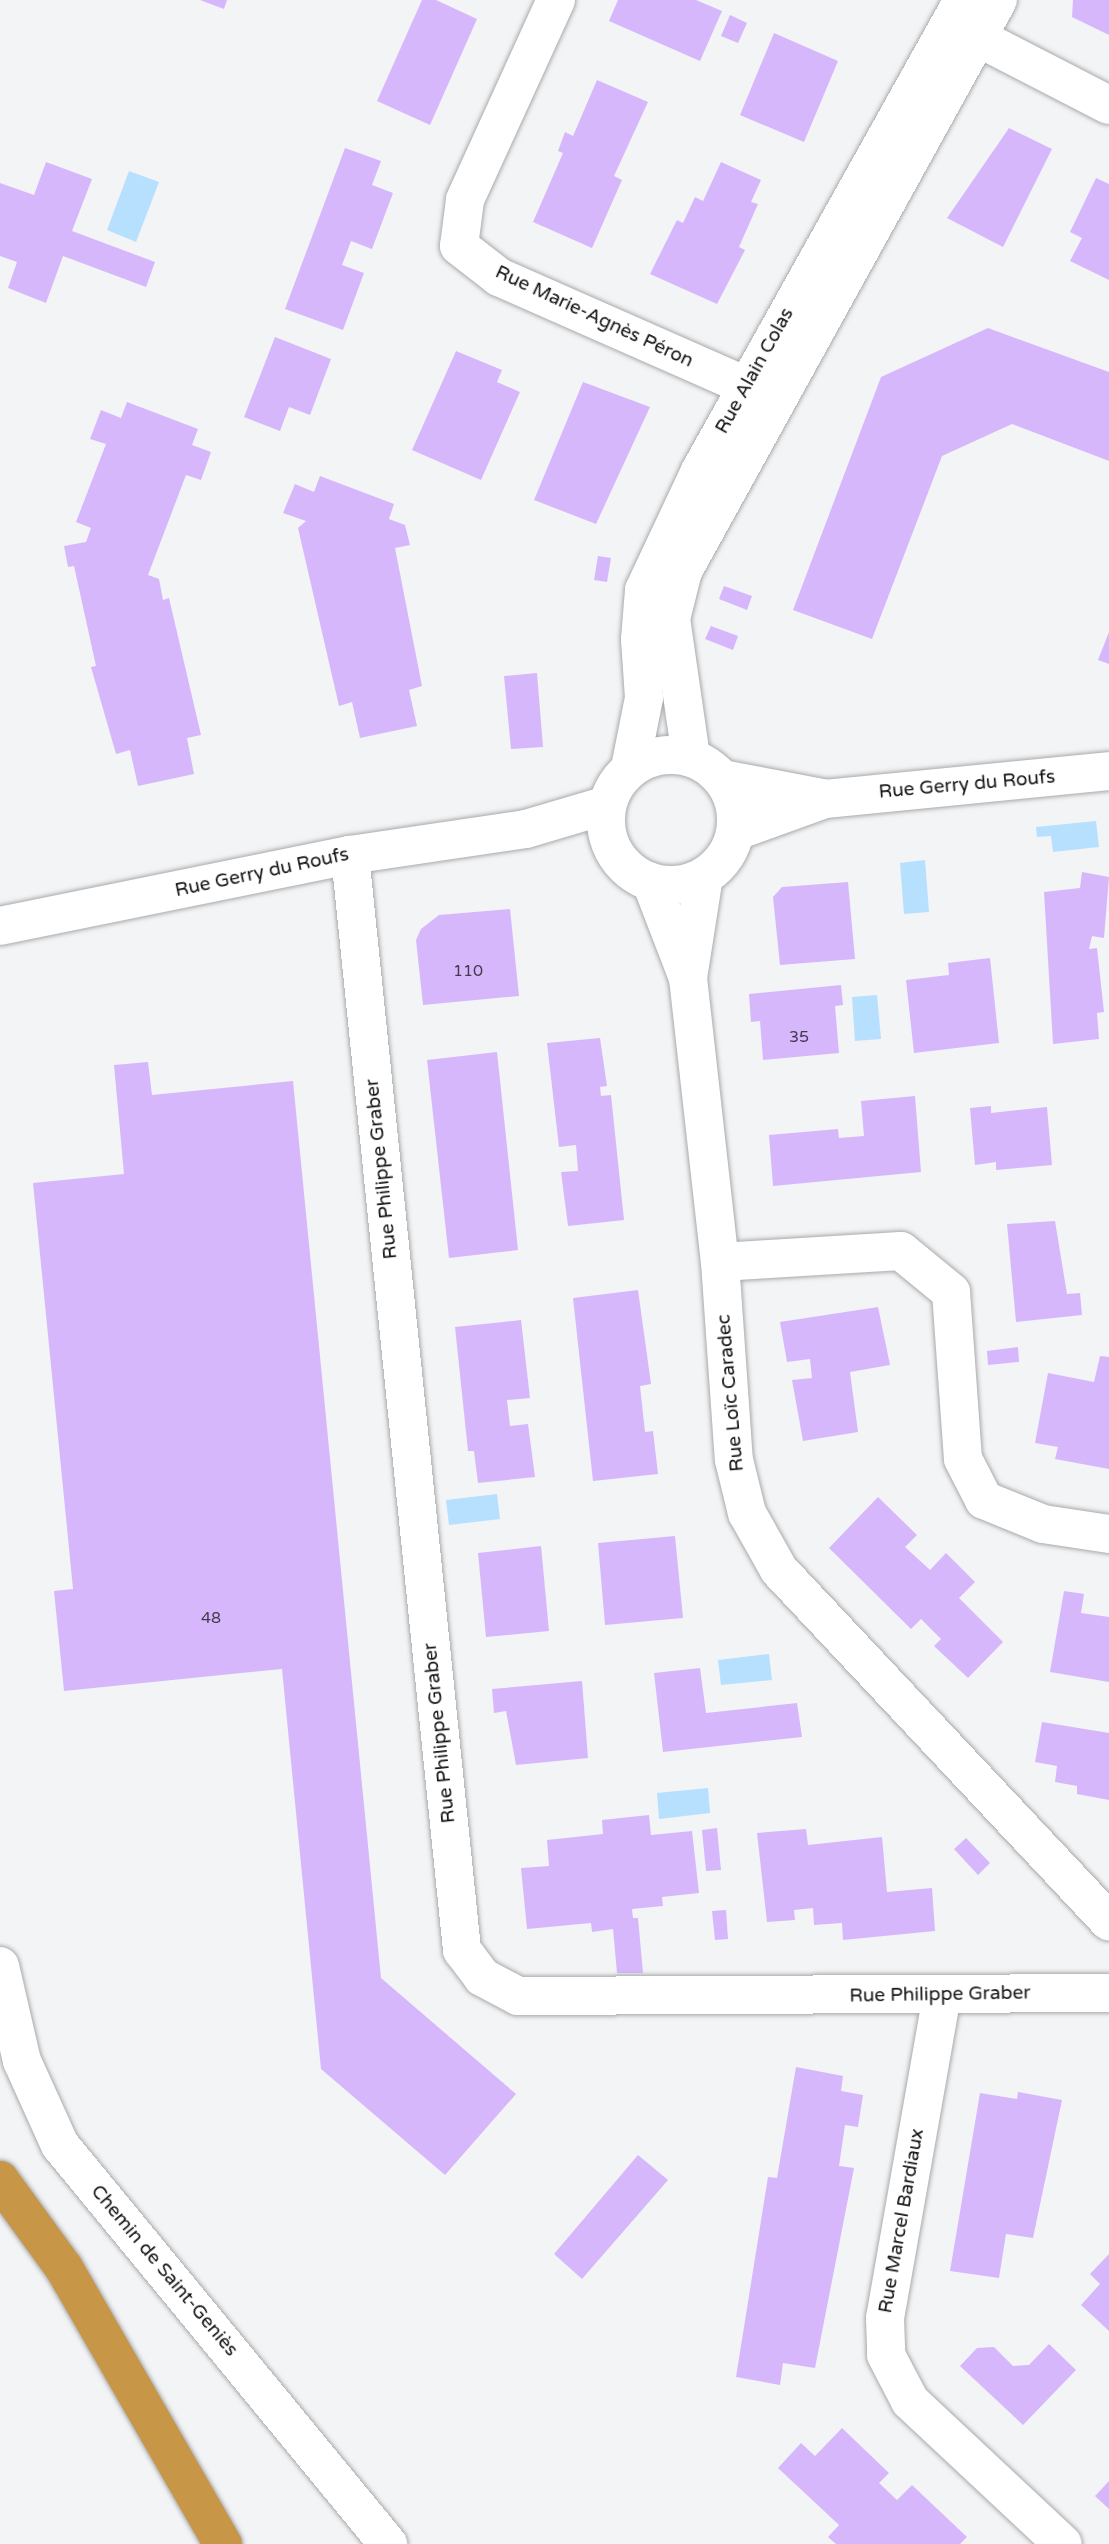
<!DOCTYPE html>
<meta charset="utf-8">
<style>
body{margin:0}
#map{position:relative;width:1109px;height:2544px;overflow:hidden;background:#f3f4f6;font-family:"Varela Round",sans-serif}
div>[style]{position:absolute}
[style*='--x']{left:calc(var(--x)*1px);top:calc(var(--y)*1px);width:calc(var(--w)*1px);rotate:calc(var(--a)*1deg)}
.water>*{inset:0;background:#b7e0ff}
.building>*{inset:0;background:#d7b7fc}
.roads{filter:drop-shadow(0 0 2px #a9aaac) drop-shadow(0 0 2px #a9aaac)}
.minor>*{height:38px;margin:-19px;padding:0 19px;transform-origin:19px;border-radius:19px;background:#fff}
.minor>.ring{margin:-19px;padding:0;box-sizing:content-box;background:none;border:38px solid #fff;border-radius:50%}
.trunk>*{height:38px;margin:-19px;padding:0 19px;transform-origin:19px;border-radius:19px;background:#c89647}
span{translate:-50% -50%;white-space:nowrap;text-align:center;line-height:1.15;-webkit-text-stroke:5px #fff;paint-order:stroke}
.number-label{font-size:16px;color:#433b4d}
.number-label span{-webkit-text-stroke-width:0}
.street-label{font-size:19px;color:#121213}
</style>
<div id="map">
<div class="water">
<i style="clip-path:polygon(129px 171px,159px 182px,136px 242px,107px 230px)"></i>
<i style="clip-path:polygon(1096px 821px,1099px 847px,1053px 852px,1051px 836px,1037px 837px,1036px 827px)"></i>
<i style="clip-path:polygon(925px 860px,929px 912px,904px 914px,900px 863px)"></i>
<i style="clip-path:polygon(877px 995px,881px 1039px,855px 1041px,852px 997px)"></i>
<i style="clip-path:polygon(497px 1494px,500px 1519px,449px 1525px,446px 1500px)"></i>
<i style="clip-path:polygon(769px 1654px,772px 1680px,721px 1685px,718px 1660px)"></i>
<i style="clip-path:polygon(708px 1788px,710px 1813px,659px 1819px,657px 1793px)"></i>
</div>
<div class="building">
<i style="clip-path:polygon(200px 0,227px 0,224px 9px)"></i>
<i style="clip-path:polygon(422px 0,436px 0,477px 19px,430px 125px,377px 101px)"></i>
<i style="clip-path:polygon(618px 0,696px 0,722px 11px,700px 61px,609px 21px)"></i>
<i style="clip-path:polygon(1073px 0,1109px 0,1109px 35px,1072px 17px)"></i>
<i style="clip-path:polygon(730px 15px,747px 23px,738px 43px,721px 36px)"></i>
<i style="clip-path:polygon(774px 33px,838px 61px,804px 142px,740px 115px)"></i>
<i style="clip-path:polygon(597px 80px,648px 102px,614px 176px,622px 180px,592px 248px,533px 222px,563px 153px,558px 151px,565px 132px,573px 136px)"></i>
<i style="clip-path:polygon(1009px 128px,1052px 149px,1003px 247px,947px 218px)"></i>
<i style="clip-path:polygon(345px 148px,381px 161px,372px 185px,393px 193px,372px 249px,351px 241px,342px 265px,364px 273px,343px 330px,285px 309px)"></i>
<i style="clip-path:polygon(46px 162px,92px 179px,72px 231px,155px 262px,146px 287px,63px 256px,46px 303px,8px 288px,17px 262px,0 256px,0 183px,34px 195px)"></i>
<i style="clip-path:polygon(721px 162px,761px 180px,751px 202px,758px 204px,739px 247px,745px 250px,717px 304px,650px 274px,677px 220px,683px 223px,695px 197px,703px 201px)"></i>
<i style="clip-path:polygon(1096px 178px,1109px 184px,1109px 280px,1070px 261px,1082px 238px,1070px 232px)"></i>
<i style="clip-path:polygon(988px 328px,1109px 372px,1109px 461px,1012px 424px,942px 456px,872px 639px,793px 610px,881px 377px)"></i>
<i style="clip-path:polygon(275px 337px,331px 359px,310px 415px,289px 407px,280px 431px,244px 417px)"></i>
<i style="clip-path:polygon(456px 351px,502px 370px,497px 382px,520px 392px,481px 480px,412px 450px)"></i>
<i style="clip-path:polygon(583px 382px,650px 407px,596px 524px,534px 500px)"></i>
<i style="clip-path:polygon(127px 402px,198px 429px,192px 445px,211px 452px,201px 480px,186px 475px,148px 575px,159px 579px,163px 600px,169px 598px,201px 735px,187px 738px,194px 774px,138px 786px,130px 750px,116px 754px,91px 667px,96px 666px,74px 566px,68px 567px,64px 546px,86px 542px,91px 528px,76px 522px,106px 444px,90px 439px,101px 410px,121px 418px)"></i>
<i style="clip-path:polygon(320px 476px,394px 504px,389px 519px,405px 525px,410px 545px,395px 548px,422px 686px,409px 690px,417px 726px,360px 738px,352px 702px,339px 706px,298px 528px,306px 521px,283px 513px,295px 484px,314px 492px)"></i>
<i style="clip-path:polygon(598px 556px,611px 558px,607px 582px,594px 580px)"></i>
<i style="clip-path:polygon(724px 586px,752px 596px,747px 610px,719px 599px)"></i>
<i style="clip-path:polygon(711px 626px,738px 636px,733px 650px,705px 639px)"></i>
<i style="clip-path:polygon(1109px 632px,1109px 664px,1098px 660px)"></i>
<i style="clip-path:polygon(537px 673px,543px 747px,511px 749px,504px 676px)"></i>
<i style="clip-path:polygon(1082px 872px,1109px 877px,1104px 938px,1092px 936px,1089px 949px,1097px 948px,1104px 1012px,1097px 1013px,1099px 1039px,1053px 1044px,1044px 892px,1080px 888px)"></i>
<i style="clip-path:polygon(848px 882px,855px 959px,780px 965px,773px 897px,782px 887px)"></i>
<i style="clip-path:polygon(510px 909px,519px 996px,423px 1005px,416px 940px,421px 929px,439px 915px)"></i>
<i style="clip-path:polygon(990px 958px,999px 1043px,914px 1053px,906px 980px,949px 975px,948px 963px)"></i>
<i style="clip-path:polygon(841px 985px,843px 1005px,835px 1006px,839px 1053px,763px 1060px,760px 1021px,751px 1022px,749px 994px)"></i>
<i style="clip-path:polygon(600px 1038px,607px 1086px,600px 1087px,601px 1096px,611px 1095px,624px 1220px,568px 1226px,561px 1172px,578px 1171px,576px 1145px,559px 1147px,547px 1043px)"></i>
<i style="clip-path:polygon(497px 1052px,518px 1250px,449px 1258px,427px 1060px)"></i>
<i style="clip-path:polygon(148px 1062px,152px 1095px,293px 1081px,381px 1978px,516px 2094px,445px 2175px,321px 2069px,282px 1669px,64px 1691px,54px 1591px,73px 1589px,33px 1183px,124px 1174px,114px 1065px)"></i>
<i style="clip-path:polygon(915px 1096px,921px 1172px,773px 1186px,769px 1135px,838px 1129px,839px 1138px,864px 1136px,861px 1101px)"></i>
<i style="clip-path:polygon(991px 1106px,991px 1113px,1047px 1107px,1052px 1165px,996px 1170px,996px 1162px,975px 1165px,970px 1108px)"></i>
<i style="clip-path:polygon(1055px 1221px,1067px 1294px,1080px 1293px,1082px 1315px,1016px 1322px,1007px 1224px)"></i>
<i style="clip-path:polygon(638px 1290px,651px 1384px,640px 1386px,645px 1432px,653px 1431px,658px 1474px,593px 1481px,573px 1298px)"></i>
<i style="clip-path:polygon(878px 1307px,890px 1365px,850px 1372px,858px 1432px,803px 1441px,792px 1380px,812px 1378px,810px 1359px,787px 1362px,780px 1322px)"></i>
<i style="clip-path:polygon(521px 1320px,530px 1398px,507px 1400px,510px 1426px,528px 1424px,535px 1477px,478px 1483px,474px 1451px,468px 1451px,455px 1327px)"></i>
<i style="clip-path:polygon(1018px 1347px,1019px 1362px,988px 1365px,987px 1351px)"></i>
<i style="clip-path:polygon(1100px 1356px,1109px 1357px,1109px 1469px,1055px 1459px,1058px 1447px,1035px 1443px,1048px 1373px,1094px 1382px)"></i>
<i style="clip-path:polygon(878px 1497px,917px 1535px,905px 1547px,930px 1570px,946px 1553px,975px 1582px,959px 1598px,1003px 1642px,968px 1678px,934px 1646px,941px 1639px,921px 1619px,911px 1629px,829px 1548px)"></i>
<i style="clip-path:polygon(675px 1536px,683px 1618px,605px 1625px,598px 1543px)"></i>
<i style="clip-path:polygon(541px 1546px,549px 1631px,486px 1637px,478px 1553px)"></i>
<i style="clip-path:polygon(1064px 1591px,1084px 1594px,1081px 1613px,1109px 1617px,1109px 1682px,1050px 1672px)"></i>
<i style="clip-path:polygon(700px 1668px,706px 1713px,797px 1703px,802px 1737px,663px 1752px,654px 1673px)"></i>
<i style="clip-path:polygon(582px 1681px,588px 1758px,516px 1765px,506px 1711px,494px 1713px,492px 1689px)"></i>
<i style="clip-path:polygon(1042px 1722px,1109px 1733px,1109px 1800px,1077px 1794px,1077px 1786px,1055px 1782px,1057px 1766px,1035px 1762px)"></i>
<i style="clip-path:polygon(649px 1815px,651px 1835px,692px 1831px,699px 1893px,662px 1897px,663px 1906px,632px 1909px,633px 1918px,638px 1918px,643px 1973px,617px 1973px,613px 1929px,592px 1932px,591px 1923px,527px 1929px,521px 1868px,549px 1866px,547px 1840px,603px 1834px,602px 1820px)"></i>
<i style="clip-path:polygon(717px 1828px,721px 1870px,706px 1871px,702px 1830px)"></i>
<i style="clip-path:polygon(806px 1829px,808px 1845px,882px 1837px,887px 1892px,932px 1888px,935px 1931px,843px 1940px,842px 1923px,814px 1925px,813px 1908px,794px 1910px,795px 1920px,767px 1922px,757px 1833px)"></i>
<i style="clip-path:polygon(966px 1838px,990px 1863px,978px 1875px,954px 1849px)"></i>
<i style="clip-path:polygon(726px 1910px,728px 1939px,715px 1940px,712px 1911px)"></i>
<i style="clip-path:polygon(796px 2067px,843px 2076px,841px 2091px,863px 2095px,858px 2127px,845px 2125px,839px 2166px,854px 2168px,815px 2368px,783px 2363px,780px 2385px,736px 2377px,768px 2177px,777px 2178px)"></i>
<i style="clip-path:polygon(1018px 2092px,1062px 2100px,1033px 2238px,1006px 2234px,999px 2278px,950px 2271px,980px 2093px,1017px 2099px)"></i>
<i style="clip-path:polygon(638px 2155px,668px 2180px,582px 2279px,554px 2254px)"></i>
<i style="clip-path:polygon(1109px 2254px,1109px 2331px,1081px 2305px,1100px 2284px,1090px 2274px)"></i>
<i style="clip-path:polygon(1049px 2344px,1076px 2370px,1023px 2425px,960px 2366px,977px 2348px,994px 2347px,1013px 2366px,1029px 2365px)"></i>
<i style="clip-path:polygon(842px 2428px,889px 2473px,879px 2483px,897px 2500px,912px 2485px,967px 2537px,960px 2544px,836px 2544px,828px 2537px,839px 2525px,778px 2468px,801px 2443px,815px 2456px)"></i>
<i style="clip-path:polygon(1109px 2481px,1109px 2509px,1095px 2496px)"></i>
</div>
<div class="roads">
<div class="minor">
<i style="--x:556;--y:0;--w:220;--a:114.5"></i>
<i style="--x:465;--y:200;--w:46;--a:97.4"></i>
<i style="--x:459;--y:246;--w:51;--a:37.8"></i>
<i style="--x:499;--y:277;--w:270;--a:23.8"></i>
<i style="--x:977;--y:37;--w:148;--a:27.3"></i>
<i class="ring" style="left:606px;top:755px;width:92px;height:92px"></i>
<i style="--x:691;--y:757;--w:139;--a:-98.2"></i>
<i style="--x:671;--y:619;--w:49;--a:-76"></i>
<i style="--x:683;--y:571;--w:652;--a:-61.12"></i>
<i style="--x:630;--y:768;--w:71;--a:-78.7"></i>
<i style="--x:644;--y:698;--w:59;--a:-93.9"></i>
<i style="--x:640;--y:639;--w:49;--a:-85.3"></i>
<i style="--x:644;--y:590;--w:132;--a:-64.8"></i>
<i style="--x:700;--y:471;--w:539;--a:-60.82"></i>
<i style="--x:722;--y:779;--w:103;--a:10.7"></i>
<i style="--x:736;--y:831;--w:95;--a:-19.8"></i>
<i style="--x:825;--y:799;--w:285;--a:-5.6"></i>
<i style="--x:350;--y:855;--w:1101;--a:84.16"></i>
<i style="--x:462;--y:1950;--w:34;--a:53"></i>
<i style="--x:482;--y:1977;--w:41;--a:27.8"></i>
<i style="--x:518;--y:1996;--w:591;--a:-0.29"></i>
<i style="--x:651;--y:882;--w:103;--a:68.9"></i>
<i style="--x:688;--y:978;--w:286;--a:83.6"></i>
<i style="--x:720;--y:1262;--w:198;--a:86"></i>
<i style="--x:734;--y:1460;--w:55;--a:76.2"></i>
<i style="--x:747;--y:1513;--w:65;--a:60.7"></i>
<i style="--x:779;--y:1570;--w:482;--a:46.8"></i>
<i style="--x:0;--y:926;--w:357;--a:-11.5"></i>
<i style="--x:350;--y:855;--w:178;--a:-8.4"></i>
<i style="--x:526;--y:829;--w:84;--a:-16.5"></i>
<i style="--x:688;--y:978;--w:103;--a:-81.1"></i>
<i style="--x:720;--y:1262;--w:181;--a:-3.5"></i>
<i style="--x:901;--y:1251;--w:65;--a:39.4"></i>
<i style="--x:951;--y:1292;--w:167;--a:85.9"></i>
<i style="--x:963;--y:1459;--w:46;--a:62.9"></i>
<i style="--x:984;--y:1500;--w:64;--a:22.1"></i>
<i style="--x:1043;--y:1524;--w:67;--a:8.6"></i>
<i style="--x:0;--y:1966;--w:98;--a:77"></i>
<i style="--x:22;--y:2061;--w:92;--a:65.7"></i>
<i style="--x:60;--y:2145;--w:517;--a:50.58"></i>
<i style="--x:942;--y:1995;--w:328;--a:100"></i>
<i style="--x:885;--y:2318;--w:37;--a:88"></i>
<i style="--x:886;--y:2355;--w:52;--a:62.4"></i>
<i style="--x:910;--y:2401;--w:209;--a:43.1"></i>
</div>
<div class="trunk">
<i style="--x:0;--y:2180;--w:109;--a:54"></i>
<i style="--x:64;--y:2268;--w:319;--a:60.1"></i>
</div>
</div>
<div class="number-label">
<span style="left:468px;top:971px">110</span>
<span style="left:799px;top:1037px">35</span>
<span style="left:211px;top:1618px">48</span>
</div>
<div class="street-label">
<span style="left:594px;top:317px;rotate:25deg">Rue Marie-Agnès Péron</span>
<span style="left:755px;top:371px;rotate:-61deg">Rue Alain Colas</span>
<span style="left:967px;top:785px;rotate:-5deg">Rue Gerry du Roufs</span>
<span style="left:262px;top:873px;rotate:-12deg">Rue Gerry du Roufs</span>
<span style="left:382px;top:1169px;rotate:-96deg">Rue Philippe Graber</span>
<span style="left:731px;top:1393px;rotate:-95deg">Rue Loïc Caradec</span>
<span style="left:440px;top:1733px;rotate:-96deg">Rue Philippe Graber</span>
<span style="left:940px;top:1995px;rotate:-1deg">Rue Philippe Graber</span>
<span style="left:902px;top:2221px;rotate:-80deg">Rue Marcel Bardiaux</span>
<span style="left:164px;top:2271px;rotate:50deg">Chemin de Saint-Geniès</span>
</div>
</div>
